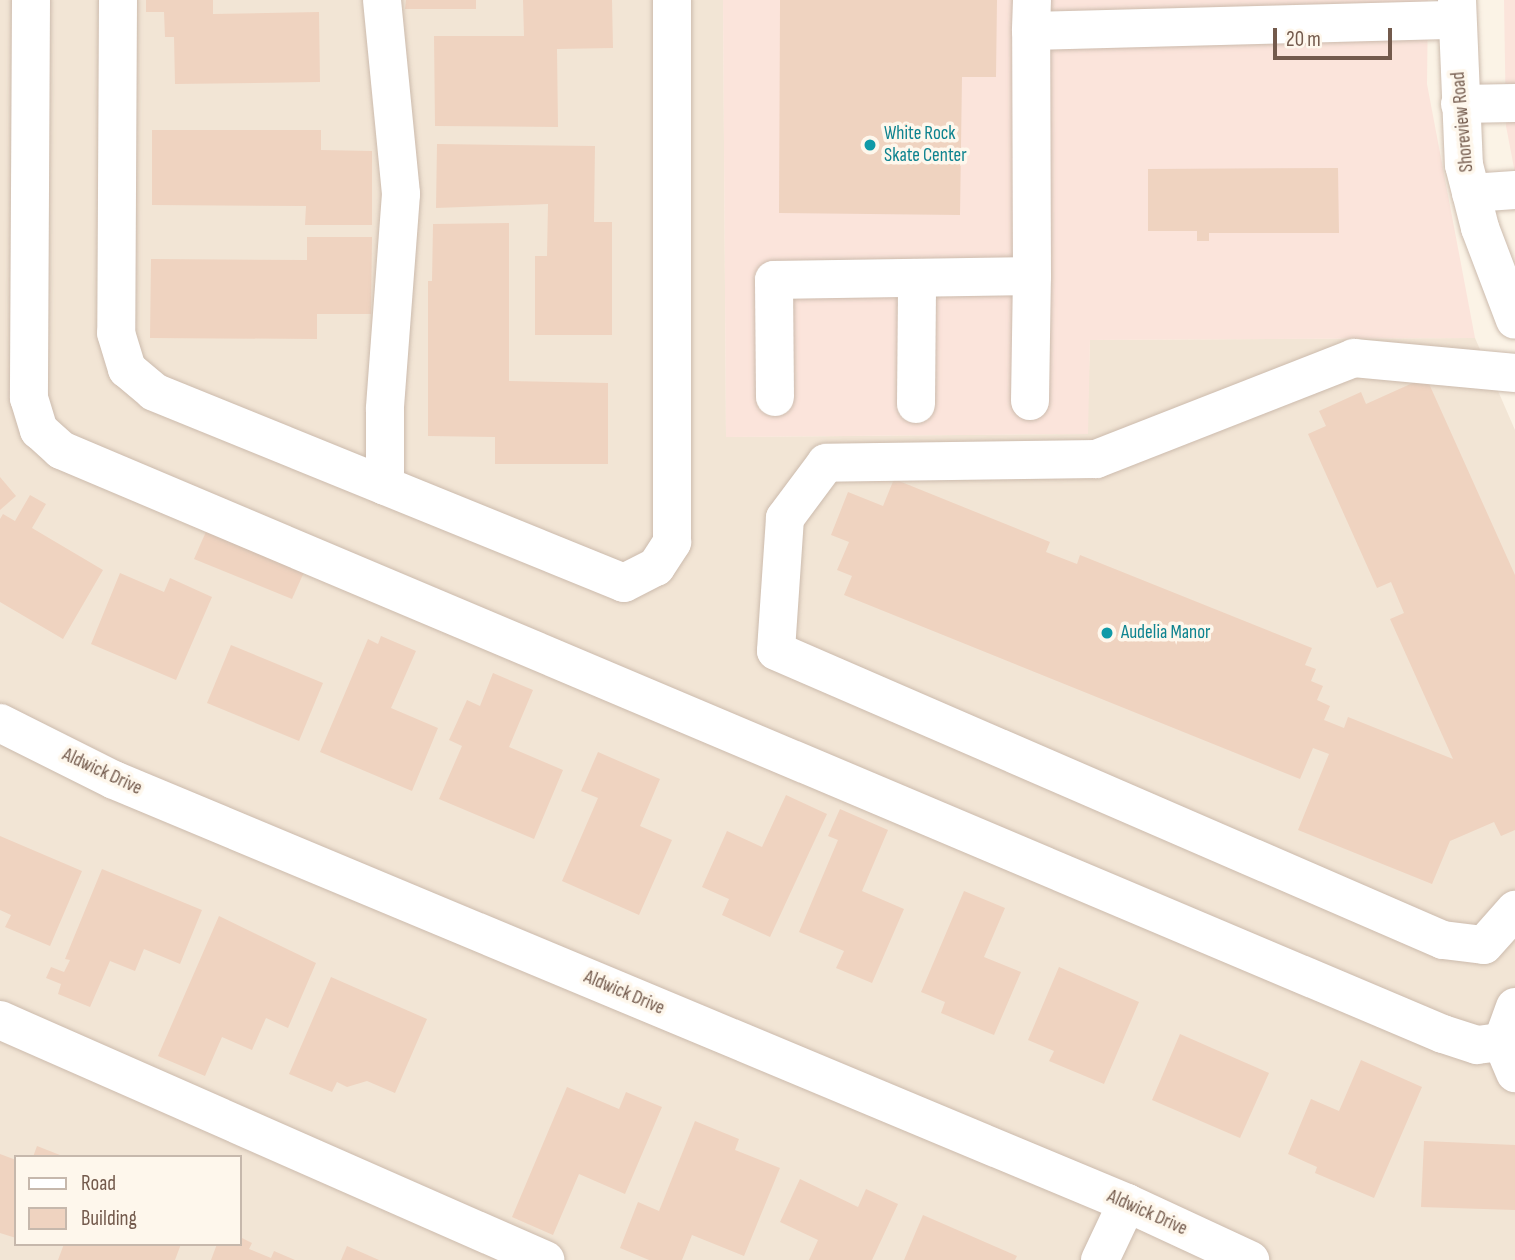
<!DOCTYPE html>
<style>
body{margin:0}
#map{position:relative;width:1515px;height:1260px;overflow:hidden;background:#fbf3e6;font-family:"Sofia Sans Condensed",sans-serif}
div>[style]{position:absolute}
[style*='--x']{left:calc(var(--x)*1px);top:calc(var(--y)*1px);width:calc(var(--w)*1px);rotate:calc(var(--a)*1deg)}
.residential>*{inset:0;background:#f2e5d5}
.commercial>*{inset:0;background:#fbe4db}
.building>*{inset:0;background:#efd3c0}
.roads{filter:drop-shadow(0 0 2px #ccbbad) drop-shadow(0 0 2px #ccbbad)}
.minor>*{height:38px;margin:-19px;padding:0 19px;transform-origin:19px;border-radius:19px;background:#fff}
.dots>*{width:19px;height:19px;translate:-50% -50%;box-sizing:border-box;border:4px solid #fef7ec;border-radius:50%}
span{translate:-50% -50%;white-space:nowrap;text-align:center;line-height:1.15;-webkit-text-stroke:7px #fef7ec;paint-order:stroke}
.street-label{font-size:19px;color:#735a4c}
.culture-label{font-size:19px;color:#0d838f}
.left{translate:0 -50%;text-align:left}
.legend{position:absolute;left:14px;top:1155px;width:228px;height:91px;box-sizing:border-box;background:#fef7ec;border:2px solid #c6b8ac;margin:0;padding:9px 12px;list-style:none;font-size:21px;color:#735a4c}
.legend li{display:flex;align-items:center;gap:14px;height:35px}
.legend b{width:35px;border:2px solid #c6b8ac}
.scale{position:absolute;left:1273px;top:28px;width:119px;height:32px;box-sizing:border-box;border:4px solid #735a4c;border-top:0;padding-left:9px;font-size:21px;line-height:24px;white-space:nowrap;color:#735a4c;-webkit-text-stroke:5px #fef7ec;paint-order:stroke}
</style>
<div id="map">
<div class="residential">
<i style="clip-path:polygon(evenodd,0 0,723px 0,726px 437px,1087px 434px,1090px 340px,1475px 338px,1515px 430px,1515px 1260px,0 1260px,0 0,16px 1157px,240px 1157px,240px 1244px,16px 1244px,16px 1157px)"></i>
</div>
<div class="commercial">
<i style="clip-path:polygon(723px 0,1428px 0,1427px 84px,1475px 338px,1090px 340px,1088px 434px,726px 437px)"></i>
<i style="clip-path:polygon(1504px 0,1515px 0,1515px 173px,1506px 126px)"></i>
</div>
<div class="building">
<i style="clip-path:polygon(146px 0,213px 0,213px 14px,319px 12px,320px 82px,175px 84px,174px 37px,165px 37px,164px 12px,146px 12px)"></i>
<i style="clip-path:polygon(406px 0,476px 0,476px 9px,405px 9px)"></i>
<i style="clip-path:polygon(523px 0,612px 0,613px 48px,557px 49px,558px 127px,435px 126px,434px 36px,524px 36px)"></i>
<i style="clip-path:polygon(780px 0,997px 0,996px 77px,962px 77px,960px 215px,779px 213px)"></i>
<i style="clip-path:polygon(152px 130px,321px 130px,321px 150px,372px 151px,372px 225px,305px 225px,306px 206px,152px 205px)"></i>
<i style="clip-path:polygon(437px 144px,595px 146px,594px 222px,612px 222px,612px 335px,535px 335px,535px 256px,547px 256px,548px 204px,436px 208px)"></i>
<i style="clip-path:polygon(1338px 168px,1339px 233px,1209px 233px,1209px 241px,1197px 241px,1197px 231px,1148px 231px,1148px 169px)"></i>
<i style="clip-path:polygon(509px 223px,509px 381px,608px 383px,608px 464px,495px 464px,495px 437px,428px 436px,428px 281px,432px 281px,433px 224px)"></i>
<i style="clip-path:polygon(307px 237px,372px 237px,371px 314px,317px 314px,317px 339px,150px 338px,151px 259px,307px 260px)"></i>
<i style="clip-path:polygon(1426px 377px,1515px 575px,1515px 830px,1501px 836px,1494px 822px,1450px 841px,1432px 884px,1298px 830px,1329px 754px,1313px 748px,1300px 779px,844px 595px,852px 576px,837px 570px,849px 542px,831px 535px,848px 492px,883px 506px,894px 479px,1050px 542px,1046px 552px,1077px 564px,1080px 555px,1312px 648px,1305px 665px,1316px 669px,1311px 681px,1323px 686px,1317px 700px,1330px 706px,1324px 720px,1344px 728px,1348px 717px,1453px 759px,1390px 619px,1404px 613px,1391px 582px,1377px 588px,1308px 434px,1326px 426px,1319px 411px,1361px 392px,1366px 404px)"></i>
<i style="clip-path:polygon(0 477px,16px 496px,0 510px)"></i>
<i style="clip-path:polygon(30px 495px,46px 504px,32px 528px,103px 570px,63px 639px,0 602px,0 519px,3px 514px,15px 521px)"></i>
<i style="clip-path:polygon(212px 518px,309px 561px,292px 599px,194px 559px)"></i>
<i style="clip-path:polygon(120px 573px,164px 592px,170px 578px,212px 597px,176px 680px,91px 644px)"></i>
<i style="clip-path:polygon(381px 636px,416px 651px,391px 708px,438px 728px,412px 791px,320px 752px,368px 639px,378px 644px)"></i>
<i style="clip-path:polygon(231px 645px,323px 683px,299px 741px,207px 703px)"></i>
<i style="clip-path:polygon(493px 673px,533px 690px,509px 747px,563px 770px,534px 839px,439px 799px,462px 746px,449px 740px,467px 700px,480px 706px)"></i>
<i style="clip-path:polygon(598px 752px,660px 779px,640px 826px,672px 840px,639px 915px,562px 881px,598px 798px,581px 791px)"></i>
<i style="clip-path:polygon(786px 795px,827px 814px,770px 937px,722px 915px,729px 899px,702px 887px,727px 831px,762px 847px)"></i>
<i style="clip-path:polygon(840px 809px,888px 830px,862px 891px,904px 909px,872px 983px,836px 968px,844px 951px,799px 932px,838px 840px,828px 836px)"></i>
<i style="clip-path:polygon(0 836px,82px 871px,50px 946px,5px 927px,11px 915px,0 910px)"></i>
<i style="clip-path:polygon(102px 869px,202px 910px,180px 964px,144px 949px,135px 971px,110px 961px,90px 1007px,58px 994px,61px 984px,46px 978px,51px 967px,64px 972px,70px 960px,65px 959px)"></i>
<i style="clip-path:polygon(964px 891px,1005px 908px,984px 957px,1021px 972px,994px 1035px,941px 1013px,945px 1002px,921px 992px)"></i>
<i style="clip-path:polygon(219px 916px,316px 963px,288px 1028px,266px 1018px,252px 1050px,222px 1037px,205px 1076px,158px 1056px)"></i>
<i style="clip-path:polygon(1059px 967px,1139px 1002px,1104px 1084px,1049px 1061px,1054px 1051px,1028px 1040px)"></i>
<i style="clip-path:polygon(331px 977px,427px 1019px,395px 1093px,367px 1081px,347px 1087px,337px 1082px,332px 1092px,289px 1074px)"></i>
<i style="clip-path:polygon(1180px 1034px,1269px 1073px,1240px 1138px,1152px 1100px)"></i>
<i style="clip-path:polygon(1361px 1060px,1422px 1087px,1374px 1198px,1315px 1173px,1317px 1167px,1288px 1154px,1311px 1099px,1339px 1111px)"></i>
<i style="clip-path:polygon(567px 1087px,619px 1109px,626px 1092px,662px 1107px,625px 1194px,579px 1174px,553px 1235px,512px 1217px)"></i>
<i style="clip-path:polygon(695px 1121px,739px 1139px,735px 1150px,780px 1168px,744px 1256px,692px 1235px,682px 1260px,649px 1260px,620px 1248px,638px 1202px,659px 1211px)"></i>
<i style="clip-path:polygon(1424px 1141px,1515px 1145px,1515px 1210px,1421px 1207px)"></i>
<i style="clip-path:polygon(37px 1146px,65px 1157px,33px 1157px)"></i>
<i style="clip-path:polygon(0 1154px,16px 1160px,16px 1238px,0 1233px)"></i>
<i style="clip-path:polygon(800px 1179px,858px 1207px,866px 1189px,898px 1204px,872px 1260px,809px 1260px,818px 1240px,780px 1222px)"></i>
<i style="clip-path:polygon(923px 1215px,1017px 1256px,1015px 1260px,904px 1260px)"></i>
<i style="clip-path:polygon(240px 1237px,252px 1243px,249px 1249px,271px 1258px,274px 1251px,295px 1260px,211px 1260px,217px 1244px,240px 1244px)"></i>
<i style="clip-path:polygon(64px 1244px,181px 1244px,175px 1260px,58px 1260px)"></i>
<i style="clip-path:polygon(347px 1246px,379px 1260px,341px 1260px)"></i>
</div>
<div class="roads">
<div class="minor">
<i style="--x:31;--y:0;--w:398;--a:90.3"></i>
<i style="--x:29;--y:398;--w:34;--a:73"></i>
<i style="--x:39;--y:430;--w:30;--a:42"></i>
<i style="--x:61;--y:450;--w:1500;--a:22.91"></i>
<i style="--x:1443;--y:1034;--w:36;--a:18"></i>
<i style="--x:1477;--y:1045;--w:25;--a:-7"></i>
<i style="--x:118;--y:0;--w:333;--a:90.3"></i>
<i style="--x:116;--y:333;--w:38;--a:73"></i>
<i style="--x:127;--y:369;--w:35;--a:40"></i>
<i style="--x:154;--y:392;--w:507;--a:22.12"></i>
<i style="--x:624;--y:583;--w:36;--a:-27"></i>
<i style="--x:656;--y:567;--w:30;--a:-57"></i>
<i style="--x:672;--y:542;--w:542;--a:-90"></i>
<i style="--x:382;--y:0;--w:195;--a:84.4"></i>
<i style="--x:401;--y:194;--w:216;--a:94.3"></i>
<i style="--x:385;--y:409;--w:77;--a:90"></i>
<i style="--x:1032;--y:0;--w:31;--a:92"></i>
<i style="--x:1031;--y:31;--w:426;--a:-1.5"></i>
<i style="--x:1457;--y:0;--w:165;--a:87.6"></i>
<i style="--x:1464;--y:165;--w:65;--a:75.7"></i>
<i style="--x:1480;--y:228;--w:98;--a:69.2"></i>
<i style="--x:1460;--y:104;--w:55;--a:-1"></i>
<i style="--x:1471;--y:193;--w:44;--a:-3.9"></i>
<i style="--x:1515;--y:373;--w:162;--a:-174.7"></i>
<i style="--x:1354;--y:358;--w:277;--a:158.6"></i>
<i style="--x:1096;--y:459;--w:270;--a:179.2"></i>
<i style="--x:826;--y:463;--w:69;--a:126.7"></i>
<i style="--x:785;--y:518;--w:133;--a:93.9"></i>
<i style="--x:776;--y:651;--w:727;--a:23.43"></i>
<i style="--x:1443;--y:940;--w:41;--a:7"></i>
<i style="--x:1484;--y:945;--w:47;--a:-48.5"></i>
<i style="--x:775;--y:397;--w:117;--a:-90.5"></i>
<i style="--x:774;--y:280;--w:258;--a:-0.9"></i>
<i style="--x:1032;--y:276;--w:245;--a:-90.2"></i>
<i style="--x:1030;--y:401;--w:125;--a:-89.1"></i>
<i style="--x:916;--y:404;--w:126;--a:-89.5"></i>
<i style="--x:0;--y:723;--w:127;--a:26.6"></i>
<i style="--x:114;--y:780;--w:1098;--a:22.66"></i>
<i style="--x:1127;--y:1203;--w:136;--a:24.9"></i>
<i style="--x:1515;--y:1007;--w:37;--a:110"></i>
<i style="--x:1502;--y:1042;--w:34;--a:67"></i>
<i style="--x:0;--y:1020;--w:596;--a:23.77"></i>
<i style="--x:1100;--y:1260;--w:63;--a:-64.7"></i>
</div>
</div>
<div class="dots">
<i style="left:870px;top:145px;background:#0f9aa8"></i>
<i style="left:1107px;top:633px;background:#0f9aa8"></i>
</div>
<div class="street-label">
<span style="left:1463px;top:122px;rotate:-95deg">Shoreview Road</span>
<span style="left:102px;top:772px;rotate:25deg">Aldwick Drive</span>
<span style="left:624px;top:993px;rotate:23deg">Aldwick Drive</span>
<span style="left:1147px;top:1213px;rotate:24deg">Aldwick Drive</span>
</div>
<div class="culture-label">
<span class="left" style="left:884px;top:145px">White Rock<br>Skate Center</span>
<span class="left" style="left:1121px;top:633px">Audelia Manor</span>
</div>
<ul class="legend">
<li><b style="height:9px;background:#fff"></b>Road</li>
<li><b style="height:19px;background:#efd3c0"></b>Building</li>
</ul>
<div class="scale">20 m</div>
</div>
